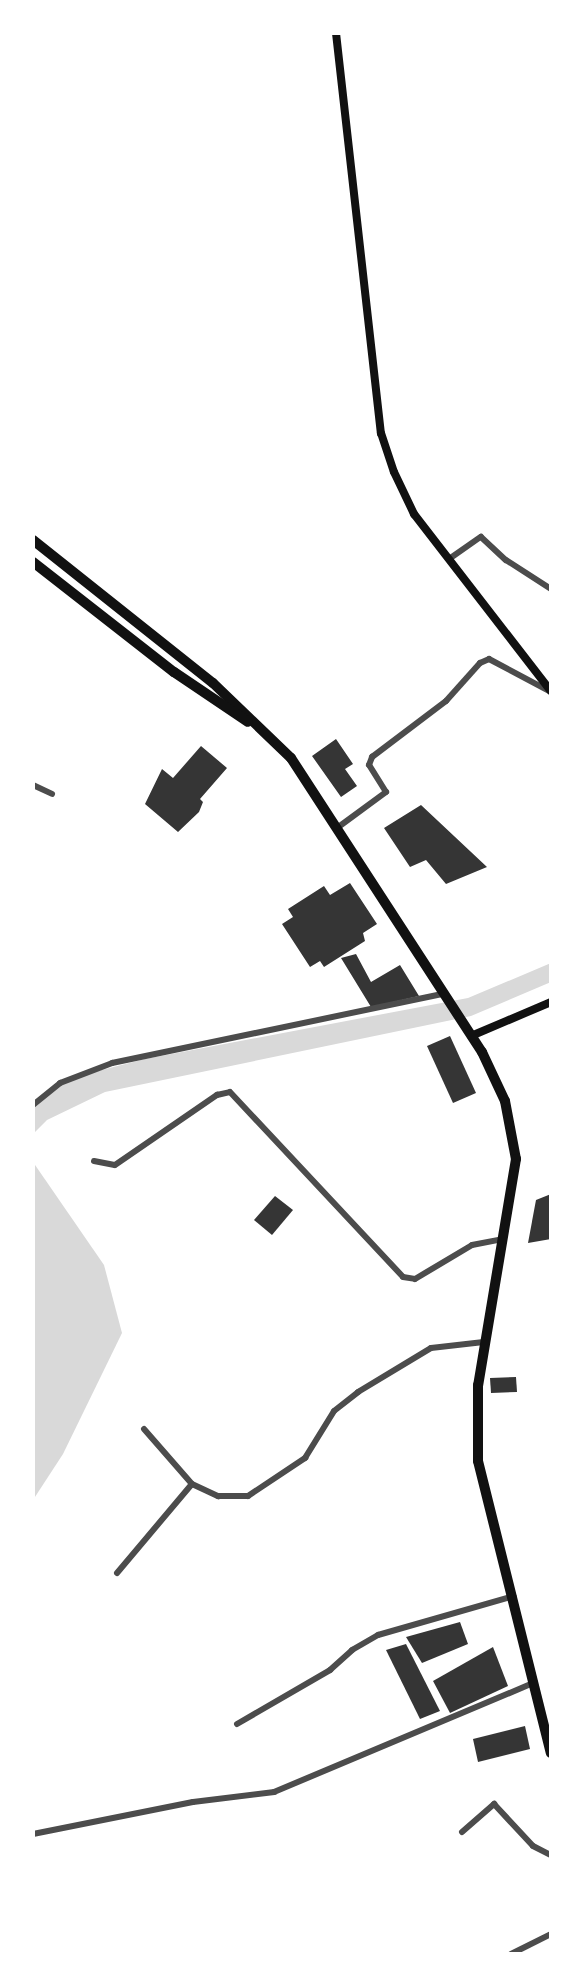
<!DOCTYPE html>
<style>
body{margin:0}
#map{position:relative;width:584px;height:1987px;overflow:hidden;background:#fff;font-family:"DM Sans",sans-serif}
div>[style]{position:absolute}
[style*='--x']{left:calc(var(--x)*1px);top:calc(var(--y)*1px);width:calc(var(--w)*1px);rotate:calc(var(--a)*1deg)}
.water>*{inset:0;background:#d9d9d9}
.building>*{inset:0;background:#353535}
.minor>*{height:6px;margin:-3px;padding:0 3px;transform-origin:3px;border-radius:3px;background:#4c4c4c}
.secondary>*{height:8px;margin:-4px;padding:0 4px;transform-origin:4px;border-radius:4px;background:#111}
.trunk>*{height:10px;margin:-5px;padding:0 5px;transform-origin:5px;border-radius:5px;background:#111}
span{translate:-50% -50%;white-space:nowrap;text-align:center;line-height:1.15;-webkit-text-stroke:5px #fff;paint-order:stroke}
.frame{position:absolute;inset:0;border:35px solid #fff;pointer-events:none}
</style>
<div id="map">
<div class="water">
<i style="clip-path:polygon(551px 963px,551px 982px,471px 1016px,105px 1092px,47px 1120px,33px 1134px,33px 1102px,74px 1077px,145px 1059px,468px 998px)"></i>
<i style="clip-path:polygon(33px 1162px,104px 1265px,122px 1333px,63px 1454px,33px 1500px)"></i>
</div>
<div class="building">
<i style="clip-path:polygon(336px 739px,353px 764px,345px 769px,357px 786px,341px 797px,312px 756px)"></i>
<i style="clip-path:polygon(201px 746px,227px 768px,200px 799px,203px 802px,199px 812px,178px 832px,145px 804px,162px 769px,173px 778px)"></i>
<i style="clip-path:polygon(421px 805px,487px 867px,446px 884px,426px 860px,410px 867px,384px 828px)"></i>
<i style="clip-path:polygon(350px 883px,377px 924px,363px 933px,365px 941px,324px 967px,320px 961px,310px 967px,282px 924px,293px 917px,288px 909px,324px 886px,330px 895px)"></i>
<i style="clip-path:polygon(356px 954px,371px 982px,400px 965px,419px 996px,371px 1007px,341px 958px)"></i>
<i style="clip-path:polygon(450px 1036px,476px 1093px,453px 1103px,427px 1046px)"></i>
<i style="clip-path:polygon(551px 1194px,551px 1239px,528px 1243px,536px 1200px)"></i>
<i style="clip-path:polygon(275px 1196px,293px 1210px,272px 1235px,254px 1220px)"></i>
<i style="clip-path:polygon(516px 1377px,517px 1392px,491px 1393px,490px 1378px)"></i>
<i style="clip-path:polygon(460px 1622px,468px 1644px,422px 1663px,406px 1637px)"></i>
<i style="clip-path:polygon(406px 1644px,440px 1711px,420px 1719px,386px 1650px)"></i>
<i style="clip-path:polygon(493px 1647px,508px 1686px,450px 1713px,433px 1681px)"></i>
<i style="clip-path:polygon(525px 1726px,530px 1749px,478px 1762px,473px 1739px)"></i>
</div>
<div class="minor">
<i style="--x:449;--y:559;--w:39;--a:-35"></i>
<i style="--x:481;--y:537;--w:34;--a:43"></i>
<i style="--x:506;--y:560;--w:54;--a:32.8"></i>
<i style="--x:33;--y:785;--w:21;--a:25"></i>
<i style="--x:337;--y:828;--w:61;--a:-36.3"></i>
<i style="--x:386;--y:792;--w:32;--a:-122"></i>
<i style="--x:369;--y:765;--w:9;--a:-69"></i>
<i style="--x:372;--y:757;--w:93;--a:-37.1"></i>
<i style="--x:446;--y:701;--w:51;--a:-48.2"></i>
<i style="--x:480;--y:663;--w:10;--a:-24"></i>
<i style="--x:489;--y:659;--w:70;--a:28"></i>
<i style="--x:33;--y:1105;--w:35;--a:-39"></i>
<i style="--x:60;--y:1083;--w:56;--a:-21"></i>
<i style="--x:112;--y:1063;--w:336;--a:-11.8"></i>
<i style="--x:94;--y:1161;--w:21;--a:11"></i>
<i style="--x:115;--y:1165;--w:124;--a:-34.5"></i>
<i style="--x:217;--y:1095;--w:13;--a:-13"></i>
<i style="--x:230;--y:1092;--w:253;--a:46.9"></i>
<i style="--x:403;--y:1277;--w:12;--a:9"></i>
<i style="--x:415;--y:1279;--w:66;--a:-30.8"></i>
<i style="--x:472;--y:1245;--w:31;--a:-11"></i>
<i style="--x:144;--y:1429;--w:73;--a:48.9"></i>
<i style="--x:192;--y:1484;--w:29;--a:25"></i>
<i style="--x:218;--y:1496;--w:30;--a:0"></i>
<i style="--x:248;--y:1496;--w:69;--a:-33.7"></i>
<i style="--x:305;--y:1458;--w:55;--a:-58.3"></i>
<i style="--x:334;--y:1411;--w:31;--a:-38"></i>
<i style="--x:358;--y:1392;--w:85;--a:-31.1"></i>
<i style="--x:431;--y:1348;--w:53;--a:-6.5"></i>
<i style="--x:117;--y:1573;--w:116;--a:-49.9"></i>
<i style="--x:237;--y:1724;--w:108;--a:-30.1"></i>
<i style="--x:330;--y:1670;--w:30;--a:-42"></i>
<i style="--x:352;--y:1650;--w:30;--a:-30"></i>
<i style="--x:378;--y:1635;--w:141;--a:-16"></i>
<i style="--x:462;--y:1832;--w:43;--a:-41.2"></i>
<i style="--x:494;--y:1804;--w:57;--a:47.1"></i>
<i style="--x:533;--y:1846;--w:20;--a:27"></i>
<i style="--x:33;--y:1834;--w:163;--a:-11.3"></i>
<i style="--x:193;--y:1802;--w:82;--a:-7"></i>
<i style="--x:274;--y:1792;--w:281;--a:-22.8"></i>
<i style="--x:511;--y:1954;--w:45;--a:-26.6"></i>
</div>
<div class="secondary">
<i style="--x:336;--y:33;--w:403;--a:83.6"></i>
<i style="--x:381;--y:433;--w:41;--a:71.6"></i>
<i style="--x:394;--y:472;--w:47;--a:64.5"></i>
<i style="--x:414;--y:514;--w:224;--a:52.3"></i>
<i style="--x:471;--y:1036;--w:87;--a:-23"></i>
</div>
<div class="trunk">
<i style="--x:33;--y:540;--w:230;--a:38.5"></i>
<i style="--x:213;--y:683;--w:108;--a:43.9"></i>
<i style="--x:291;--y:758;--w:351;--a:57"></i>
<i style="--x:482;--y:1052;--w:54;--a:64.9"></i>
<i style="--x:505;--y:1101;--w:59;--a:79.3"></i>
<i style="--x:516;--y:1159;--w:229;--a:99.5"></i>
<i style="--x:478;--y:1385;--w:76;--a:90"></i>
<i style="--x:478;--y:1461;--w:301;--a:76"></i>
<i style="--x:33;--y:562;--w:179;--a:38"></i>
<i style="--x:174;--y:672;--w:89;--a:34"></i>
</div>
<div class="frame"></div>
</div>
